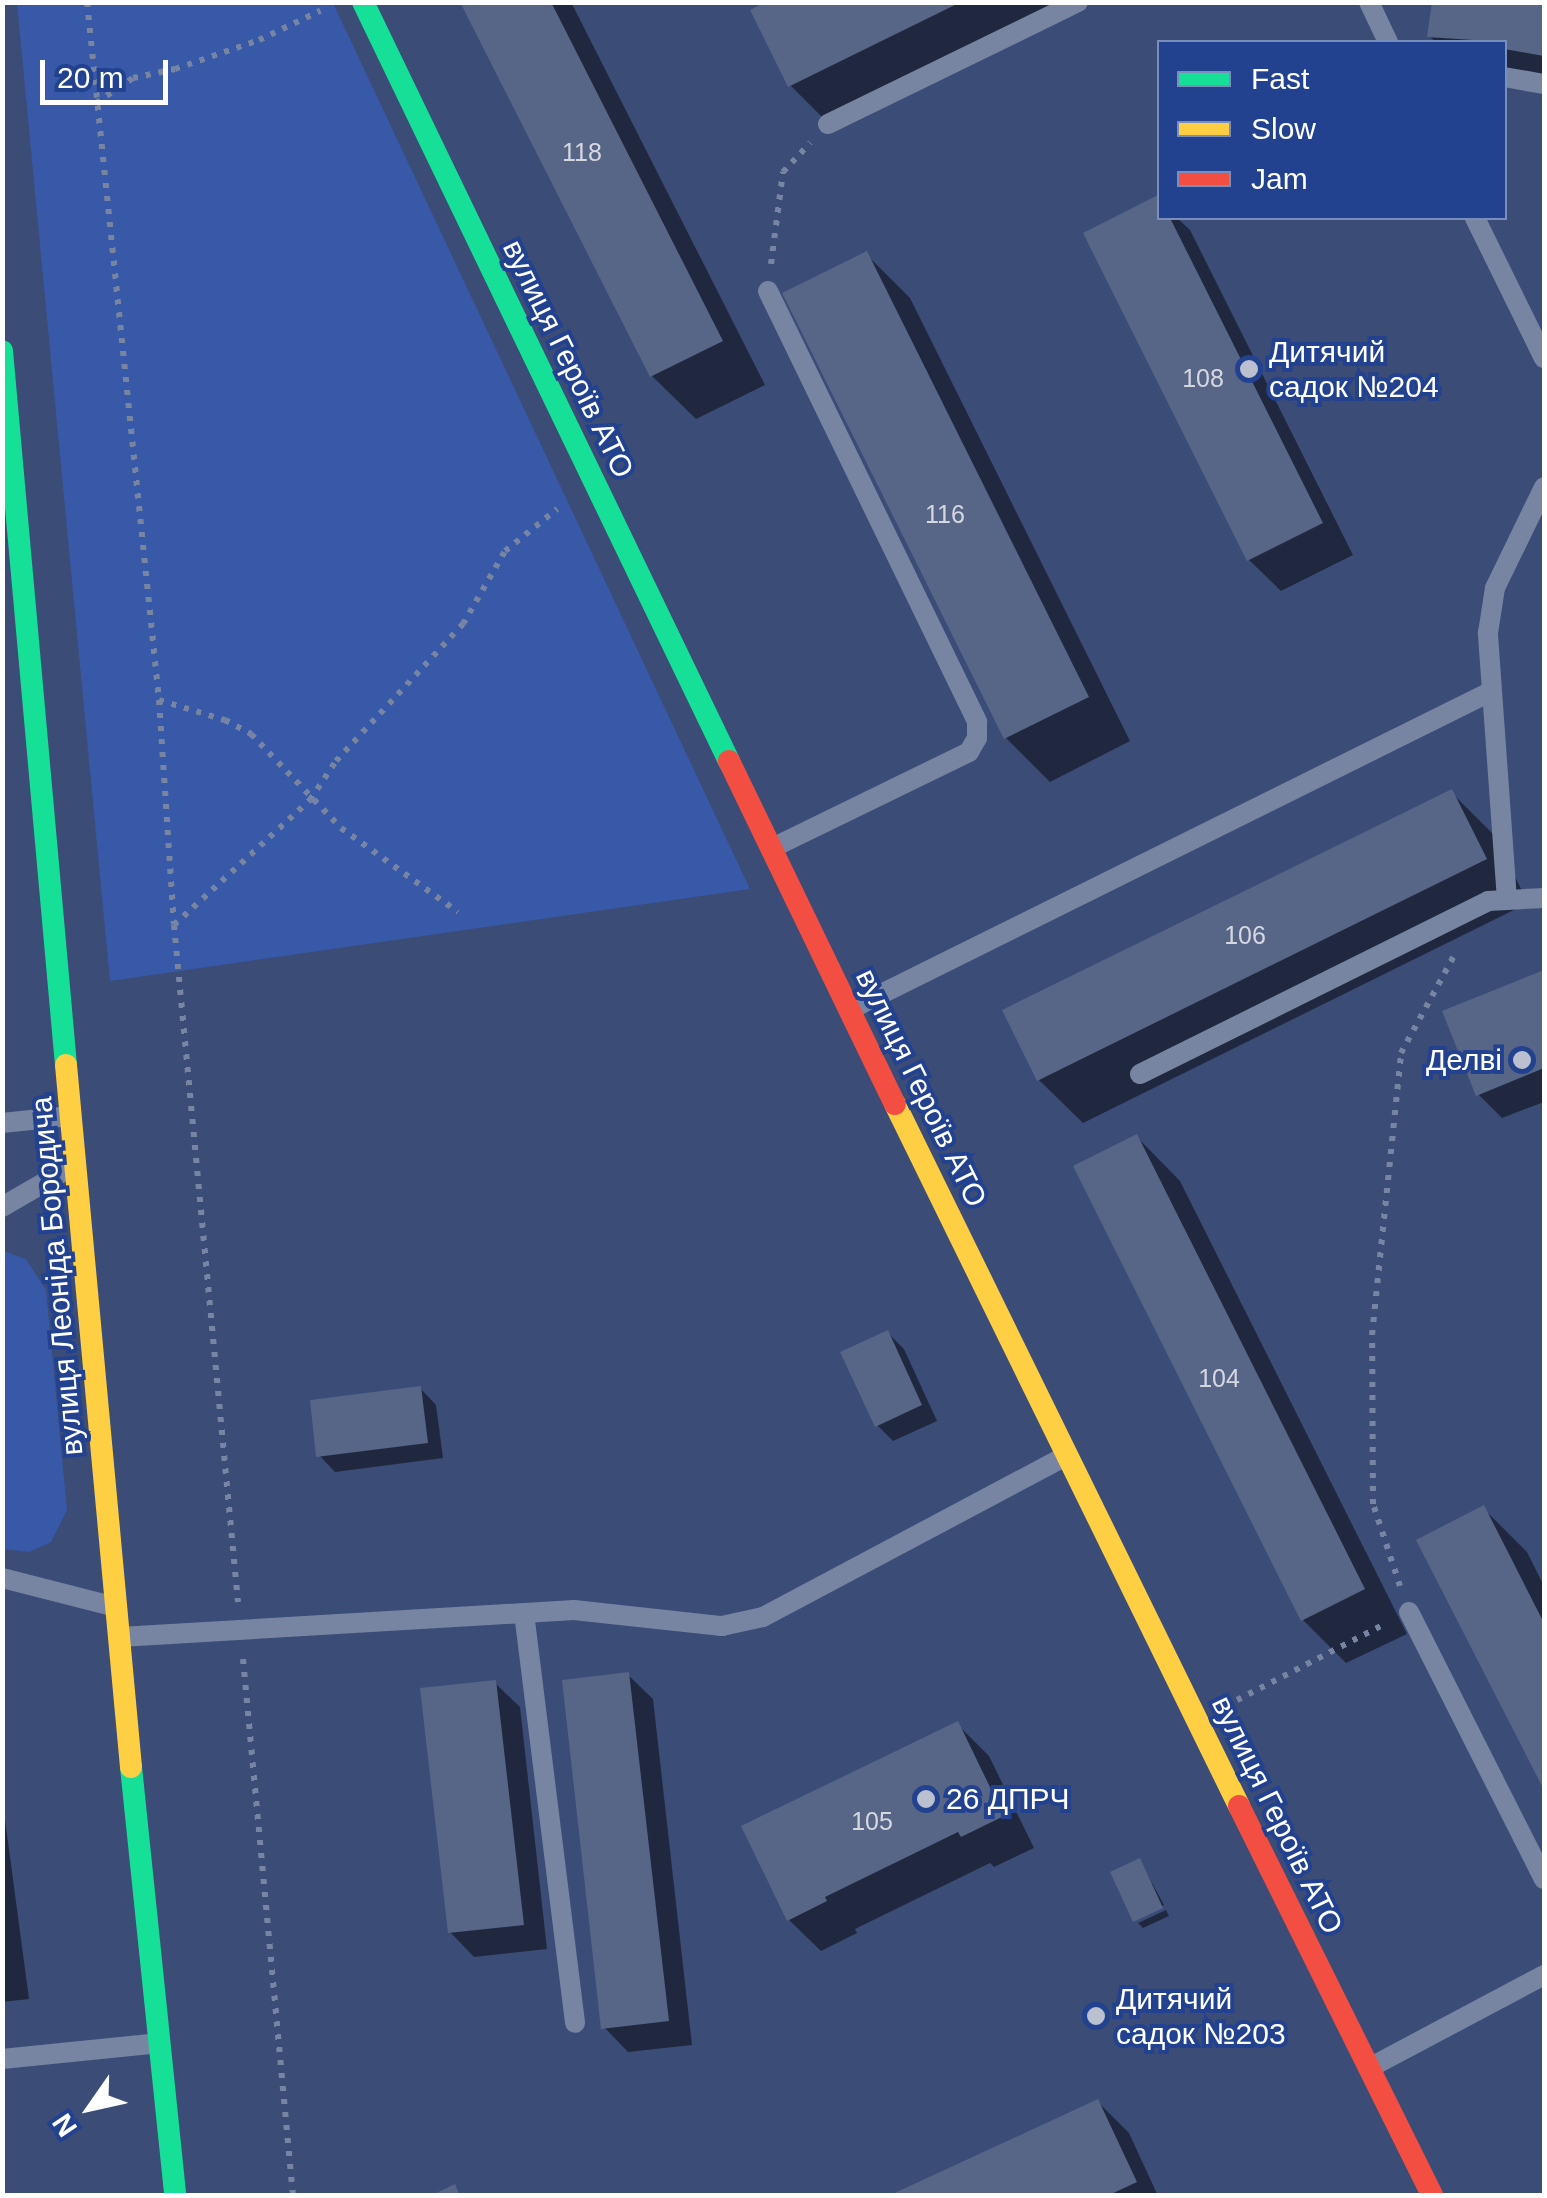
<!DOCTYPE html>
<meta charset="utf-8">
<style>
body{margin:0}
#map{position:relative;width:1547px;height:2198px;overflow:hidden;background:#3b4c77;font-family:Arial,sans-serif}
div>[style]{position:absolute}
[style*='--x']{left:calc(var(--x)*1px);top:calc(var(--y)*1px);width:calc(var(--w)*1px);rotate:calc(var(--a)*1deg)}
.green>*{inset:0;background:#3759a7}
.shadow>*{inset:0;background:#0007}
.building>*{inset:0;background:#576587}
.path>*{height:6px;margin-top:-3px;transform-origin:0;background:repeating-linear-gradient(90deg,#7885a2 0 5px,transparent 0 13px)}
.lane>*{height:20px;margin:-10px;padding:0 10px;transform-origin:10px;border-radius:10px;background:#7885a2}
.fast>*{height:22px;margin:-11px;padding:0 11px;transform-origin:11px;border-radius:11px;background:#16e098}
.slow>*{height:22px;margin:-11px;padding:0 11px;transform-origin:11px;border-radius:11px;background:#ffcf43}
.jam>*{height:22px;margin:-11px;padding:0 11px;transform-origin:11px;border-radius:11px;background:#f24e42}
.dots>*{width:28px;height:28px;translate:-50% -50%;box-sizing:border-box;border:5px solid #224290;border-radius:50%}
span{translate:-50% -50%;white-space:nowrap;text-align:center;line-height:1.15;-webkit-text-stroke:8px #224290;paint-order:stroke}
.number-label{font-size:25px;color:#d5d8e1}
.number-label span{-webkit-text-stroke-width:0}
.poi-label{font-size:30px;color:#fff}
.left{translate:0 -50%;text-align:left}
.right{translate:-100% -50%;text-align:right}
.street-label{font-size:30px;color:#fff}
.frame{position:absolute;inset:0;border:5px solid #fff;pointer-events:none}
.legend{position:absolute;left:1157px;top:40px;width:350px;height:180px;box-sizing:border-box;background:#224290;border:2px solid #7a8ebc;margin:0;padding:12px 18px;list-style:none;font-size:30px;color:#fff}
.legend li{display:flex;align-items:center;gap:20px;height:50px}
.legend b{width:50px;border:2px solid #7a8ebc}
.north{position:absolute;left:40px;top:2058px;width:100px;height:100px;-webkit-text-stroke:8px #224290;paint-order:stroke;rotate:236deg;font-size:28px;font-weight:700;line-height:40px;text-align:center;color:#fff}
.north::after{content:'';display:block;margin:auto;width:35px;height:45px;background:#fff;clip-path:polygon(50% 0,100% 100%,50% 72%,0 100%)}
.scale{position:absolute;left:40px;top:60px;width:128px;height:45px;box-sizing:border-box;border:5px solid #fff;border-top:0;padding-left:12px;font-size:30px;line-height:35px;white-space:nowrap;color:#fff;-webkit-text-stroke:8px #224290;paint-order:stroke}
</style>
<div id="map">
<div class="green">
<i style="clip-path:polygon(17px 3px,333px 3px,750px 889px,110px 981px)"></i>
<i style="clip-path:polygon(3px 1251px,26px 1259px,46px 1290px,67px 1510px,51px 1542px,29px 1552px,3px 1549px)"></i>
</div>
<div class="shadow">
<i style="clip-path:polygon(463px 2px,571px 2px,765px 385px,696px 419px,652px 376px)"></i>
<i style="clip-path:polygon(771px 2px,1094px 2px,834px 129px,790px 85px)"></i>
<i style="clip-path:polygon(1435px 2px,1544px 2px,1544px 92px,1504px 85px,1504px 42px,1436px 42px,1429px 36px)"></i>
<i style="clip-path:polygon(1158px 198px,1160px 218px,1177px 218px,1190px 230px,1353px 555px,1281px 591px,1249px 560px,1086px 234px)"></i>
<i style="clip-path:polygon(866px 254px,910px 298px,1130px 741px,1050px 782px,1006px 738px)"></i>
<i style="clip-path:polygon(1451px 792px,1495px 836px,1528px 903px,1083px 1123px,1039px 1080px)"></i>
<i style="clip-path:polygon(1544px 972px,1544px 1102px,1502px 1118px,1478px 1094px,1445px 1012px)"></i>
<i style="clip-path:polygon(1137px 1137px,1180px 1181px,1407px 1634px,1346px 1663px,1303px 1620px)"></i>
<i style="clip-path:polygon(888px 1333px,904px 1349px,937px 1421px,893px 1441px,877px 1425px)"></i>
<i style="clip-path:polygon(420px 1388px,436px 1405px,443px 1458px,335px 1472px,319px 1455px)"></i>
<i style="clip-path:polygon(1484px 1509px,1527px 1552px,1544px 1586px,1544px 1784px,1420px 1541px)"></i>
<i style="clip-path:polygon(628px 1675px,653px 1699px,692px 2045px,628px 2052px,604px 2027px)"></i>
<i style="clip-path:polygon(495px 1683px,520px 1707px,547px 1949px,474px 1957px,450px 1932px)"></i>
<i style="clip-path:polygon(957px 1724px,989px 1756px,1034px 1848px,994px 1867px,990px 1863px,855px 1929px,857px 1933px,821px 1951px,789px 1920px)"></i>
<i style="clip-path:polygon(2px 1797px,29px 1999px,2px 2002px)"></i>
<i style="clip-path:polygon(1140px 1861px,1164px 1905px,1135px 1918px)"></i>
<i style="clip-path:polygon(1166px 1910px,1169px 1916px,1143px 1928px,1138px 1923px)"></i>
<i style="clip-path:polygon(1098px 2102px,1129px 2133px,1158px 2196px,894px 2196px)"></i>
</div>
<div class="building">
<i style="clip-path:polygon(460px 2px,551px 2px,723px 341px,650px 377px)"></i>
<i style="clip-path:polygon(765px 2px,961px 2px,788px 87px,750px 10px)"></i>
<i style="clip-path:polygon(1432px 2px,1544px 2px,1544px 56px,1504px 49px,1504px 42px,1427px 37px)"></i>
<i style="clip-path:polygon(1158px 195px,1160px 218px,1170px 218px,1323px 523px,1247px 561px,1083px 233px)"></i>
<i style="clip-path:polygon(867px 251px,1089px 697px,1004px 739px,782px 293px)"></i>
<i style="clip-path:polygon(1452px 789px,1487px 859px,1037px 1081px,1002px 1010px)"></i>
<i style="clip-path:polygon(1544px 970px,1544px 1068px,1476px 1096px,1442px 1011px)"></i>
<i style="clip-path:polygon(1137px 1134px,1365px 1589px,1301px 1621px,1073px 1166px)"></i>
<i style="clip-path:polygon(888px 1330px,922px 1405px,875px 1427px,840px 1352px)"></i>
<i style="clip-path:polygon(421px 1386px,428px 1443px,316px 1457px,310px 1400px)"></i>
<i style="clip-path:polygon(1484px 1505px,1544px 1623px,1544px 1790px,1416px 1540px)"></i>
<i style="clip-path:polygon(629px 1672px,669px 2021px,601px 2029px,562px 1680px)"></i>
<i style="clip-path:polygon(496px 1680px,524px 1925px,448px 1933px,420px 1688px)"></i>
<i style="clip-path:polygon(958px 1721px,1004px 1816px,961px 1837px,958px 1832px,825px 1897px,827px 1901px,787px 1921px,741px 1826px)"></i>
<i style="clip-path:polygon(1140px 1858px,1163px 1908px,1133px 1922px,1110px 1872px)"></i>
<i style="clip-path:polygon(1098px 2099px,1137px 2182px,1107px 2196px,888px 2196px)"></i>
<i style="clip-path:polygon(455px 2184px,460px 2196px,430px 2196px)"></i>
</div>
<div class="path">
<i style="--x:87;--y:2;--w:702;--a:84.11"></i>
<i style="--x:159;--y:700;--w:225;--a:86.2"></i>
<i style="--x:174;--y:925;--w:680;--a:84.6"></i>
<i style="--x:96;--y:103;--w:45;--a:-34"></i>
<i style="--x:133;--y:78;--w:43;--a:-12.1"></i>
<i style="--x:175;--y:69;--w:89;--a:-19"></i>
<i style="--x:259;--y:40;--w:68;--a:-25.4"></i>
<i style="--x:771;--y:264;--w:93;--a:-82.6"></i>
<i style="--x:783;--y:172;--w:40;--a:-47"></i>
<i style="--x:159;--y:700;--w:69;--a:16.9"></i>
<i style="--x:225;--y:720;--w:30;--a:28"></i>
<i style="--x:251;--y:734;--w:130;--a:46.2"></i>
<i style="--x:341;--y:828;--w:144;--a:35.7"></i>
<i style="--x:174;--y:925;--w:185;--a:-42.6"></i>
<i style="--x:310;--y:800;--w:47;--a:-56.3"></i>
<i style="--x:336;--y:761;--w:187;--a:-47.2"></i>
<i style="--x:463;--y:624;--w:84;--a:-60.1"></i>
<i style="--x:505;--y:551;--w:67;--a:-38.9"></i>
<i style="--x:1400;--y:1586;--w:86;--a:-108.2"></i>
<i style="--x:1373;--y:1504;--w:169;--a:-90.3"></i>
<i style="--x:1372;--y:1335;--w:283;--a:-84.1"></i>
<i style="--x:1401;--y:1053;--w:113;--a:-61.4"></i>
<i style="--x:243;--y:1659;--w:539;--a:84.68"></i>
<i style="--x:1237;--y:1700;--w:162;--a:-27.2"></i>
</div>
<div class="lane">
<i style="--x:1369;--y:2;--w:44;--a:64.6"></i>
<i style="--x:1504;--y:77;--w:41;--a:9.9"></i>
<i style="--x:828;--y:124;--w:278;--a:-26"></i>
<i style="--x:1475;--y:218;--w:156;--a:63.8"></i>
<i style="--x:768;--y:291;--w:479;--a:64.1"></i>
<i style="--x:977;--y:722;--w:16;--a:90"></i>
<i style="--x:977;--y:738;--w:16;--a:120"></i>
<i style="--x:969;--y:752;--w:217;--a:154"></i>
<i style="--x:1507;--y:900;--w:268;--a:-94.1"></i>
<i style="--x:1488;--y:633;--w:46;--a:-81.2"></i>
<i style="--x:1495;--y:588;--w:112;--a:-64.1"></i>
<i style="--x:851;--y:1009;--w:713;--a:-26.39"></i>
<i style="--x:1140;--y:1074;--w:389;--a:-26.4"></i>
<i style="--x:1488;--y:901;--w:56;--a:-3.1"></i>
<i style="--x:2;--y:1123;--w:68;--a:-5.9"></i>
<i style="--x:2;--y:1207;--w:80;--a:-30.1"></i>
<i style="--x:2;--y:1578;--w:114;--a:14.3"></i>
<i style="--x:1409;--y:1612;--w:299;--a:63.2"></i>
<i style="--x:524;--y:1613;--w:413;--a:82.9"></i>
<i style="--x:120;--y:1637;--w:455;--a:-3.4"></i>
<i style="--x:574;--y:1610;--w:149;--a:6.2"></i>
<i style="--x:722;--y:1626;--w:42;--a:-12.4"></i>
<i style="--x:763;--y:1617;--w:341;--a:-28"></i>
<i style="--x:2;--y:2059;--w:159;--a:-5.8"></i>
<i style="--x:1371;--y:2067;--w:196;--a:-28"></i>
</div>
<div class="fast">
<i style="--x:363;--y:2;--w:843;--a:64.26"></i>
<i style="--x:2;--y:351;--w:717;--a:84.88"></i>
<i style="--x:131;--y:1767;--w:431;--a:84.1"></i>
</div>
<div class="slow">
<i style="--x:66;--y:1065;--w:705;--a:84.71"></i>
<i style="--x:895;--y:1104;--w:782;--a:63.89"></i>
</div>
<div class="jam">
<i style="--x:729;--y:761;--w:381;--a:64.2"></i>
<i style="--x:1239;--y:1806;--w:436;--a:63.6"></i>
</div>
<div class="dots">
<i style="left:1249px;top:369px;background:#bac0cf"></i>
<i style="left:1522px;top:1060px;background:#bac0cf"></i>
<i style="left:926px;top:1799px;background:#bac0cf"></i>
<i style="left:1096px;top:2016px;background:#bac0cf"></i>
</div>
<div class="number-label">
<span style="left:582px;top:152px">118</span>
<span style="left:1203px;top:378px">108</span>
<span style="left:945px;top:514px">116</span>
<span style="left:1245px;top:935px">106</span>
<span style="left:1219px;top:1378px">104</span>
<span style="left:872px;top:1821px">105</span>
</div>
<div class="poi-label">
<span class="left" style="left:1269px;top:369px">Дитячий<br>садок №204</span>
<span class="right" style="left:1502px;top:1060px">Делві</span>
<span class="left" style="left:946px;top:1799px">26 ДПРЧ</span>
<span class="left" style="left:1116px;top:2016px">Дитячий<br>садок №203</span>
</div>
<div class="street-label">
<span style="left:568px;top:359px;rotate:64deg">вулиця Героїв АТО</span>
<span style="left:921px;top:1088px;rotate:64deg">вулиця Героїв АТО</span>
<span style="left:57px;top:1276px;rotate:-95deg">вулиця Леоніда Бородича</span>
<span style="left:1277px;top:1815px;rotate:64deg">вулиця Героїв АТО</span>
</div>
<div class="frame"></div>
<ul class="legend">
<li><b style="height:12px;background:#16e098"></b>Fast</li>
<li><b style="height:12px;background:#ffcf43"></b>Slow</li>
<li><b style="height:12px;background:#f24e42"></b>Jam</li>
</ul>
<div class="north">N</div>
<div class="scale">20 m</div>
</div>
